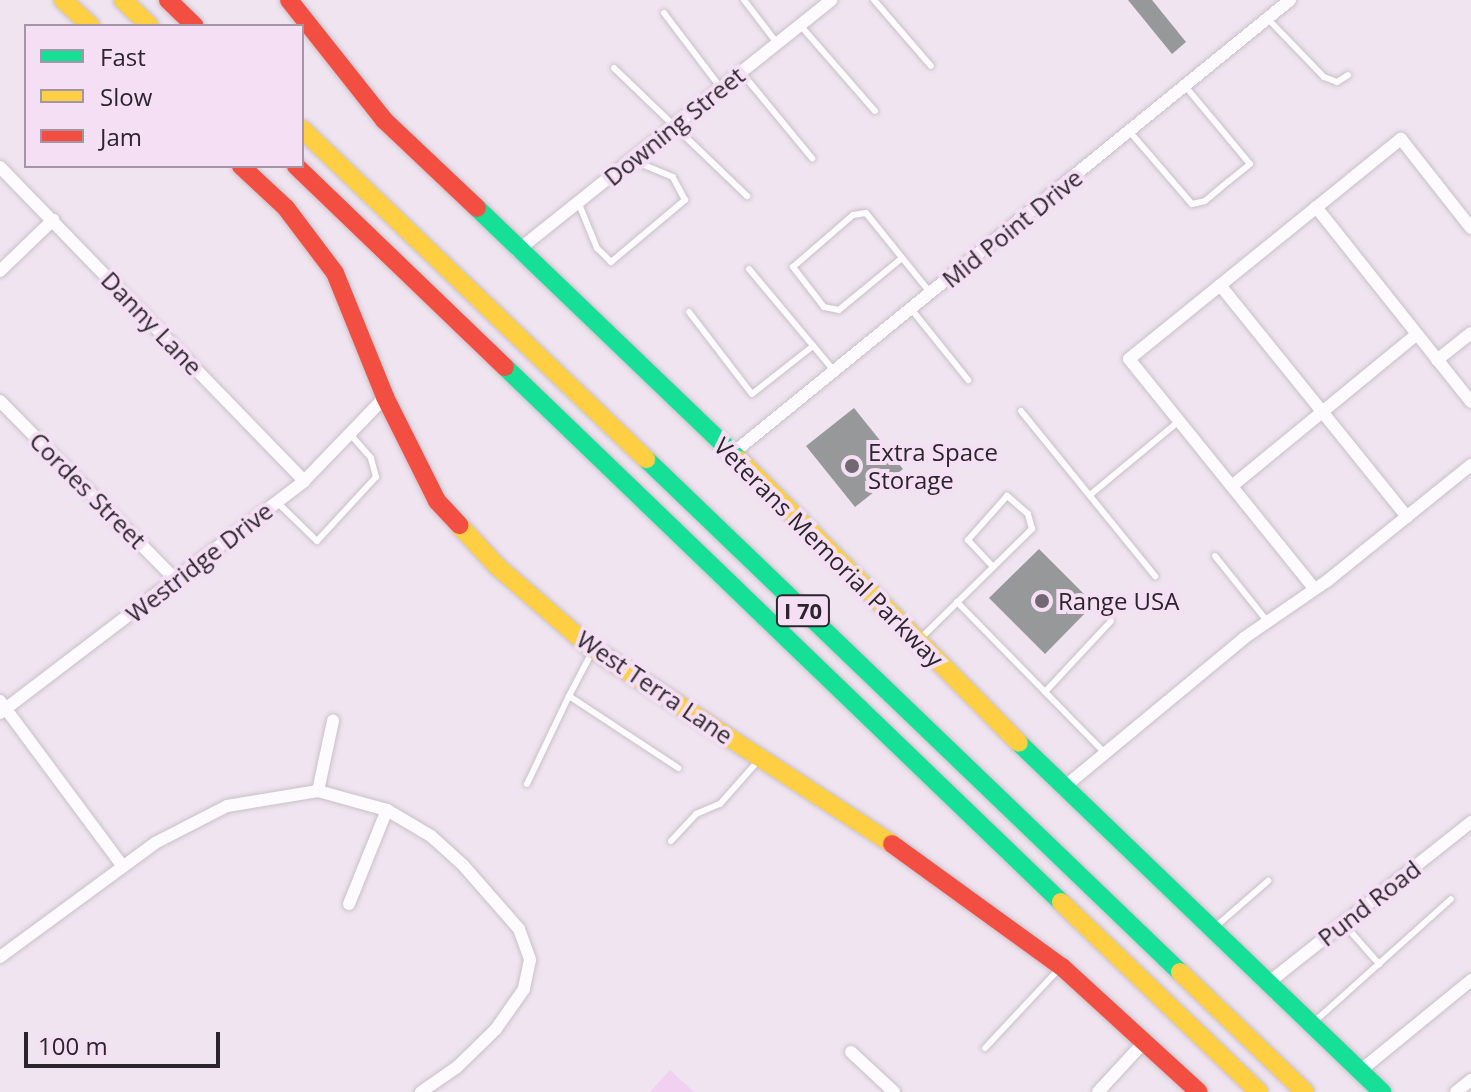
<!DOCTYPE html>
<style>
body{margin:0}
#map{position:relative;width:1471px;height:1092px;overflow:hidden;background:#efe4ef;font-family:"Open Sans",sans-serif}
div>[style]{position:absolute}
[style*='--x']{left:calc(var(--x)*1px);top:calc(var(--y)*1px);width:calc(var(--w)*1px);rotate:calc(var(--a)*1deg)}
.green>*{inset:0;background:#f1d0f1}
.building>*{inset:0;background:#96989a}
.roads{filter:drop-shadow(0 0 2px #c9c0c9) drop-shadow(0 0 2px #c9c0c9)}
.lane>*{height:6px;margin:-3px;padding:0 3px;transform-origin:3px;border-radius:3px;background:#fdfbfd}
.street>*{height:12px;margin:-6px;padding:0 6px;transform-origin:6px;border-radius:6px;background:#fdfbfd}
.fast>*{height:18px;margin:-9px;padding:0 9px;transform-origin:9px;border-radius:9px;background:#16e098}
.slow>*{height:18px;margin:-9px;padding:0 9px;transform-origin:9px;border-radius:9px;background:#ffcf43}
.jam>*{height:18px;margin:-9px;padding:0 9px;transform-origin:9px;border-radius:9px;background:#f24e42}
.dots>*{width:22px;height:22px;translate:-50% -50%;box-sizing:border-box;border:4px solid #f4dff4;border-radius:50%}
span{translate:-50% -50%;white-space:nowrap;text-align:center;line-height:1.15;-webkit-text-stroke:8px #f4dff4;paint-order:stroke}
.shield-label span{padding:2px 6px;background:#f4dff4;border:2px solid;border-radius:6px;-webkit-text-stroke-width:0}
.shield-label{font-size:22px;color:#2d252d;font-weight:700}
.street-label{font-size:24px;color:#2d252d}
.poi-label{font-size:24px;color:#2d252d}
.left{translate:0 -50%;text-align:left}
.legend{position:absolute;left:24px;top:24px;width:280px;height:144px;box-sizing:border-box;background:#f4dff4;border:2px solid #a495a4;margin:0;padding:10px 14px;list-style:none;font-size:24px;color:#2d252d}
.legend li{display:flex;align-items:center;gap:16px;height:40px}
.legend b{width:40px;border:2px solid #a495a4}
.scale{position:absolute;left:24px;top:1032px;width:196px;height:36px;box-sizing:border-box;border:4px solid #2d252d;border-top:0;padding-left:10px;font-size:24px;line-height:28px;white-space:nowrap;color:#2d252d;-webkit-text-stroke:6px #f4dff4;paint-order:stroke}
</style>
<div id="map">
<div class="green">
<i style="clip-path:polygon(670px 1070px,694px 1092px,650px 1092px)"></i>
</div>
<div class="building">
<i style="clip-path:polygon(1128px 0,1152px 0,1186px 42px,1172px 54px)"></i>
<i style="clip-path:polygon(854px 408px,903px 469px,855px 507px,806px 446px)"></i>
<i style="clip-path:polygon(1039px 549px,1094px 604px,1045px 654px,989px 598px)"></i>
</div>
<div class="roads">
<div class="lane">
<i style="--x:744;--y:0;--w:54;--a:52.5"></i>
<i style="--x:874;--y:0;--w:87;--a:49.2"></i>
<i style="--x:664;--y:13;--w:94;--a:52.8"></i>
<i style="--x:1267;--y:18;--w:82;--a:46"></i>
<i style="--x:1324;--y:77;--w:14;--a:21"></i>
<i style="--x:1337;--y:82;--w:13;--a:-32"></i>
<i style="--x:800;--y:25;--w:114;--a:48.9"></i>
<i style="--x:614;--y:68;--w:185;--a:43.9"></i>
<i style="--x:741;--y:72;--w:112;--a:50.5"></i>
<i style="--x:1130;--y:132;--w:95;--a:49.3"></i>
<i style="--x:1192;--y:204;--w:13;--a:-13"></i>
<i style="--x:1205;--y:201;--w:31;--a:-40"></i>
<i style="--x:1229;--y:181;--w:27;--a:-39"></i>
<i style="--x:1250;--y:164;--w:102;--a:-129.8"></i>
<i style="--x:579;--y:204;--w:48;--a:67.8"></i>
<i style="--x:597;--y:248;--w:20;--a:45"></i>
<i style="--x:611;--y:262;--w:97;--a:-40"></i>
<i style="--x:685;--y:200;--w:26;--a:-118"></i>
<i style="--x:673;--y:177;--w:44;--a:-157.5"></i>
<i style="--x:902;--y:258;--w:82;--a:140.5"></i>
<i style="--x:839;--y:310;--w:15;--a:-169"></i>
<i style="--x:824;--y:307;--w:51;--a:-127.8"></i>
<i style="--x:793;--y:267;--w:79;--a:-40.9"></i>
<i style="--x:853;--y:215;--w:13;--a:-9"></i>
<i style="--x:866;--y:213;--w:100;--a:51.1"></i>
<i style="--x:749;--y:269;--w:134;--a:50.1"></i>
<i style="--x:912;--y:310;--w:90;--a:51.3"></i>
<i style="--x:689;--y:312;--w:103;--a:52.5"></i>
<i style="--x:752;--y:394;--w:78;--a:-38.2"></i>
<i style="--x:1021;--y:411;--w:213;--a:50.9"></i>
<i style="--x:1090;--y:495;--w:116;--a:-39.7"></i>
<i style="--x:277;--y:502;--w:56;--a:44.3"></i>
<i style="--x:317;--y:541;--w:87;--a:-47.3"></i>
<i style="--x:376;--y:477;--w:20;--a:-105"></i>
<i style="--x:371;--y:458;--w:32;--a:-131"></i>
<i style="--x:1215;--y:556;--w:83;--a:51.3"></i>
<i style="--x:957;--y:602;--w:211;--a:45.6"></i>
<i style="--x:921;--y:638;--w:156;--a:-44.5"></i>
<i style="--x:1032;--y:529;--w:16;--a:-105"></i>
<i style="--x:1028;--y:514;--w:28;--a:-139"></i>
<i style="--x:1007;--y:496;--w:59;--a:131.6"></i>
<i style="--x:968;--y:540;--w:37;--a:47"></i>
<i style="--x:592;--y:652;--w:50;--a:117.6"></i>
<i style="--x:569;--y:696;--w:131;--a:33.4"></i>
<i style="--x:1045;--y:692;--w:97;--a:-47.1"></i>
<i style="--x:527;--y:784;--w:98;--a:-64.5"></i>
<i style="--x:671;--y:841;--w:37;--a:-47"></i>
<i style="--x:696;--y:814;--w:26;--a:-23"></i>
<i style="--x:720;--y:804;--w:57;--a:-48.5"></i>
<i style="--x:1343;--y:923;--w:55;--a:48.7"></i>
<i style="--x:1214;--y:928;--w:72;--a:-41"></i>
<i style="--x:1314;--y:1022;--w:184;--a:-41.9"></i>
<i style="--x:985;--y:1048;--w:108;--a:-46.9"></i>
</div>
<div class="street">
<i style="--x:0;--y:167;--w:437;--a:45.9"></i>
<i style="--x:1316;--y:207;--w:249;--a:51.5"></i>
<i style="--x:517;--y:251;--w:402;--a:-38.6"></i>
<i style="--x:0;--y:271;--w:74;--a:-43.9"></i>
<i style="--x:1220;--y:285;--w:298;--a:51.1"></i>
<i style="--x:1437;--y:360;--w:43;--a:-38.5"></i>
<i style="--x:0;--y:401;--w:251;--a:45.5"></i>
<i style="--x:733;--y:453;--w:718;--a:-39.12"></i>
<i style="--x:1232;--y:486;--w:239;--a:-39.4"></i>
<i style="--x:1313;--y:587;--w:293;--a:-128.9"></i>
<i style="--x:1129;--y:359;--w:350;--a:-39"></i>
<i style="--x:1401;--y:139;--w:113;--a:51.8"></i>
<i style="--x:0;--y:701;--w:204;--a:53.4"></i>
<i style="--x:0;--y:713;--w:382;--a:-37.3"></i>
<i style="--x:304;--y:481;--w:117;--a:-46"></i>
<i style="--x:1063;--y:788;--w:235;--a:-39.6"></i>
<i style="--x:1244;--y:638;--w:101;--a:-34.5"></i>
<i style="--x:1327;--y:581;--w:185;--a:-38.9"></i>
<i style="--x:318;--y:791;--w:72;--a:-77.9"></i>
<i style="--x:349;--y:904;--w:101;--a:-68"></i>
<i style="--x:0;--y:957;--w:192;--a:-36.3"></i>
<i style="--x:155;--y:843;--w:81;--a:-27.2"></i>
<i style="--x:227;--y:806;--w:92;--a:-9.4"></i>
<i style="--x:318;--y:791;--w:72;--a:15.4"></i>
<i style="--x:387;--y:810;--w:51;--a:30.6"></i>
<i style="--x:431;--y:836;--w:43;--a:42.2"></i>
<i style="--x:463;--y:865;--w:85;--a:48.8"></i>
<i style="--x:519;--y:929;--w:33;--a:70"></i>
<i style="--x:530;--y:960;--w:30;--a:102"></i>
<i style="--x:524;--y:989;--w:49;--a:125"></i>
<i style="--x:496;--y:1029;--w:54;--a:135.7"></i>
<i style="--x:457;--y:1067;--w:44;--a:145.2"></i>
<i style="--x:1268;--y:983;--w:259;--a:-38.4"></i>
<i style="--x:851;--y:1052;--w:59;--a:42.9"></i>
<i style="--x:1360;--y:1071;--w:144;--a:-39.3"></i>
<i style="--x:1098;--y:1092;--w:69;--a:-47.3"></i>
<i style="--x:1456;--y:1092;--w:19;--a:-39"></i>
</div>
<div class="fast">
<i style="--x:477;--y:208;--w:364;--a:43.8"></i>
<i style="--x:505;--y:367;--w:772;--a:43.9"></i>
<i style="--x:646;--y:459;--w:740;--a:43.85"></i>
<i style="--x:1019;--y:743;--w:504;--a:43.87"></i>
</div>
<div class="slow">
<i style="--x:63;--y:0;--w:38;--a:43"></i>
<i style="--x:123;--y:0;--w:37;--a:44"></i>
<i style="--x:302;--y:129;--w:477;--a:43.8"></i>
<i style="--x:740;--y:460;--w:397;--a:45.4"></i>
<i style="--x:459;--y:525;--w:57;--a:47.1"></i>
<i style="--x:498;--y:567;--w:122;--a:41"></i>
<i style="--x:590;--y:647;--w:361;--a:33.1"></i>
<i style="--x:1061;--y:902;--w:274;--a:43.8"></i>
<i style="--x:1180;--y:972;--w:173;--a:43.8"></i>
</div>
<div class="jam">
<i style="--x:168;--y:0;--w:37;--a:44"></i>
<i style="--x:289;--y:0;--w:153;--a:51.6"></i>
<i style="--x:384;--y:120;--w:128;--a:43.4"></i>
<i style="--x:241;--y:166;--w:62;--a:43"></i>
<i style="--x:286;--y:208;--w:81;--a:53"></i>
<i style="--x:335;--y:273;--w:134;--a:68"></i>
<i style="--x:385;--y:397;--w:116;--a:63.4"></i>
<i style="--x:437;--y:501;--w:33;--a:47"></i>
<i style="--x:296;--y:166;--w:290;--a:43.9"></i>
<i style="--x:892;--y:844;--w:210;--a:35.9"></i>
<i style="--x:1062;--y:967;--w:185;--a:42.4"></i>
</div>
</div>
<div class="dots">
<i style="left:852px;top:466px;background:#716871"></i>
<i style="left:1042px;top:601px;background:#716871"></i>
</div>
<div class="shield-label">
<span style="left:803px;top:611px">I 70</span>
</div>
<div class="street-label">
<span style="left:674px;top:126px;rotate:-39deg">Downing Street</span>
<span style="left:1012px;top:228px;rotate:-39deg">Mid Point Drive</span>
<span style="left:152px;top:323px;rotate:46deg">Danny Lane</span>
<span style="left:88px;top:490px;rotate:45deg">Cordes Street</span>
<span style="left:829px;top:552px;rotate:45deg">Veterans Memorial Parkway</span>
<span style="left:199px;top:562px;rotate:-38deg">Westridge Drive</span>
<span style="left:655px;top:687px;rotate:34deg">West Terra Lane</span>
<span style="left:1369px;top:903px;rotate:-38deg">Pund Road</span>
</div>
<div class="poi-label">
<span class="left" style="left:868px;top:466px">Extra Space<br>Storage</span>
<span class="left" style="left:1058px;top:601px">Range USA</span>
</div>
<ul class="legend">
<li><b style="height:10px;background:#16e098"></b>Fast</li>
<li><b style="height:10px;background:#ffcf43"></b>Slow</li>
<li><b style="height:10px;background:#f24e42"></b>Jam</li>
</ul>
<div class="scale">100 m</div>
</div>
